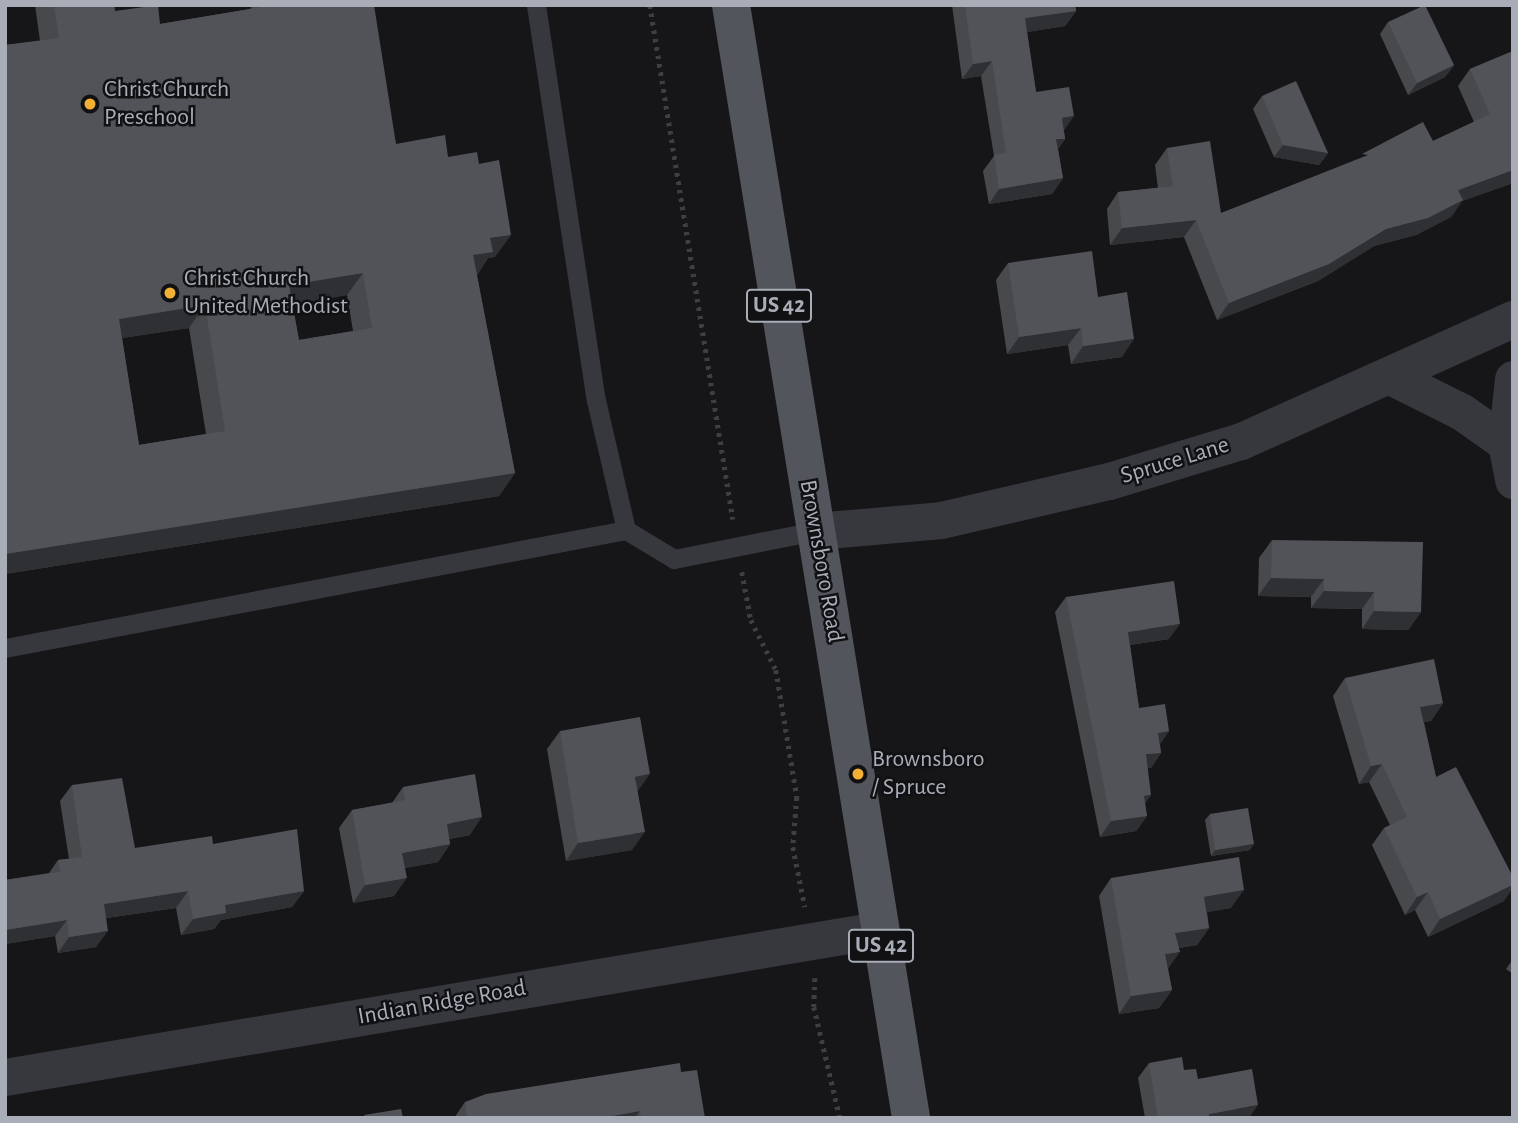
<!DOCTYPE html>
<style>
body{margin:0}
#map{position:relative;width:1518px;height:1123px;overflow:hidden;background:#161618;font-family:"Alegreya Sans",sans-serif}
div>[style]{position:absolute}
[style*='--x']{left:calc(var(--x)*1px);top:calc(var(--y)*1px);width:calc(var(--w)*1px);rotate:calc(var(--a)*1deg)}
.path>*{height:4.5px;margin-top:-2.25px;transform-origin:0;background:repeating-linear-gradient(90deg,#3d3f44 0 3.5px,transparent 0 8.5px)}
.lane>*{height:19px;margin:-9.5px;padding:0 9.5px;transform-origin:9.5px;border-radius:9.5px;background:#37383d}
.street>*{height:37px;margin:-18.5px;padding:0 18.5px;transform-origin:18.5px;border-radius:18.5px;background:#37383d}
.primary>*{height:38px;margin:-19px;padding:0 19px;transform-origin:19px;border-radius:19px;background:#53555c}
.wall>*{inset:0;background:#47494d}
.shaded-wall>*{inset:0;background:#2f3033}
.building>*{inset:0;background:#525359}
.dots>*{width:19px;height:19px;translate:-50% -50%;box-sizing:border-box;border:4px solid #111113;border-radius:50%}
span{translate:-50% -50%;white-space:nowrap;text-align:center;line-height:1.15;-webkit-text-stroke:5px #111113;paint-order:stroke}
.shield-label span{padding:2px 5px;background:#111113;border:2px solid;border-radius:5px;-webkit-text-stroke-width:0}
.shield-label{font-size:23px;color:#a8adb8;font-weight:700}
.poi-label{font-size:24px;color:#a8adb8}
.left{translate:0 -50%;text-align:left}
.street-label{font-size:24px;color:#a8adb8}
.frame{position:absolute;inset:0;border:7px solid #a8adb8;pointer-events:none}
</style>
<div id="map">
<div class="path">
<i style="--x:650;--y:5;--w:521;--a:80.83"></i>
<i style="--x:742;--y:572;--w:49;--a:79.4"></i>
<i style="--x:751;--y:620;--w:56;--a:63.4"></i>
<i style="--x:776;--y:670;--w:129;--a:80.6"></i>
<i style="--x:797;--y:797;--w:50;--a:94.6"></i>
<i style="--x:793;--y:847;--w:61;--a:78.7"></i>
<i style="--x:815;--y:978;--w:29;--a:92"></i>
<i style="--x:814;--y:1007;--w:114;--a:76.8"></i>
</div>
<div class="lane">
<i style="--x:536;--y:5;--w:400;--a:81.4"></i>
<i style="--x:596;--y:400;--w:133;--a:77"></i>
<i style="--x:5;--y:648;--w:632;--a:-10.76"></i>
<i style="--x:626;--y:530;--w:56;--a:31.1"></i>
<i style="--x:674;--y:559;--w:145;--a:-11.2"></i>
</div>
<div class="street">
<i style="--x:1390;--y:376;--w:80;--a:26.6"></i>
<i style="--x:1462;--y:412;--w:54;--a:35.2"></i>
<i style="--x:1513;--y:379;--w:64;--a:96.2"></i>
<i style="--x:1506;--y:443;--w:38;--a:79"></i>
<i style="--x:816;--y:531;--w:125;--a:-5"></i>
<i style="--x:941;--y:520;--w:172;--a:-13.1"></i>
<i style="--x:1109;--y:481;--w:138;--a:-16.9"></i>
<i style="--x:1241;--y:441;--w:298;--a:-24.2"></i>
<i style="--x:5;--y:1077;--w:885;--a:-9.56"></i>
</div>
<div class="primary">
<i style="--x:731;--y:5;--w:1127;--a:80.81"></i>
</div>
<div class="wall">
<i style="clip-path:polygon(evenodd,35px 5px,114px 5px,115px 11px,160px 24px,250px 9px,253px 5px,356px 5px,396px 144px,448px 157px,495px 257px,488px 258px,477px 275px,515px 473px,499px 496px,5px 574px,5px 45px,40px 41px,35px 5px,347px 295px,353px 331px,299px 340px,292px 304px,347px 295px,35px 5px,189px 328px,206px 434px,139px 445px,122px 338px,189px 328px)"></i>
<i style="clip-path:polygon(952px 5px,1075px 5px,1076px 11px,1065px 26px,1027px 32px,1036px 92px,1064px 131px,1065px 139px,1058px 149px,1063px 178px,1052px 194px,989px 204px,983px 171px,994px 156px,981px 76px,962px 79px)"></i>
<i style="clip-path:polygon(1388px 22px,1454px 65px,1445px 77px,1408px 95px,1380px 34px)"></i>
<i style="clip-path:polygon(1513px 51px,1513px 183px,1462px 201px,1451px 217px,1416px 235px,1374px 246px,1318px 281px,1217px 320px,1184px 237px,1110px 245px,1107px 209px,1118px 192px,1158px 188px,1155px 165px,1167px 148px,1221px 213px,1433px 141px,1474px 122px,1458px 86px,1470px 69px)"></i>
<i style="clip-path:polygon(1262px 96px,1328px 153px,1319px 165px,1274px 157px,1253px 109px)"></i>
<i style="clip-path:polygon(1008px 263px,1098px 297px,1122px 357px,1071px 364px,1068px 345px,1007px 354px,996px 280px)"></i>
<i style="clip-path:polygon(1272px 540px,1421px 612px,1408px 630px,1362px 629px,1362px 609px,1311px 608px,1311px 597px,1258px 596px,1259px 558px)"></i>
<i style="clip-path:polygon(1066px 597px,1169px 639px,1130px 645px,1139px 708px,1169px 731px,1160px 744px,1161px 753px,1151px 768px,1148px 768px,1145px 804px,1147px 816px,1136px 831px,1100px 837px,1055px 612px)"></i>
<i style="clip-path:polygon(1345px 678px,1443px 703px,1431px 721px,1424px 722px,1436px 777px,1504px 901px,1428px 937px,1415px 910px,1405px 915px,1372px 845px,1384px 828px,1390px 825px,1369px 782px,1359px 784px,1333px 696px)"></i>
<i style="clip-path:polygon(560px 731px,638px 792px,632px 850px,566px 861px,547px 749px)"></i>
<i style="clip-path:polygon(72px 785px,135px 848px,213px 844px,304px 891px,292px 907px,221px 920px,214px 929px,181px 935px,176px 908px,106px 918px,96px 947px,58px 953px,55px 936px,5px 944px,5px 880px,49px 873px,58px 860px,69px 859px,60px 801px)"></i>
<i style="clip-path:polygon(403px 787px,470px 835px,449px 839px,450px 844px,438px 862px,405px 868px,394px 896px,353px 903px,339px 828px,352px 810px,392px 803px)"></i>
<i style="clip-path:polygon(1210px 814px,1250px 850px,1211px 856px,1205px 820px)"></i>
<i style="clip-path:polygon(1111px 878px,1231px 908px,1207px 912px,1209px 928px,1197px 945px,1179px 948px,1168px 969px,1172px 990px,1159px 1008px,1119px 1014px,1099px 896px)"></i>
<i style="clip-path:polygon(1513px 959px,1513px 974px,1506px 969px)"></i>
<i style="clip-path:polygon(1149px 1063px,1184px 1070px,1198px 1079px,1249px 1118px,1145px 1118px,1138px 1078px)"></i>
<i style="clip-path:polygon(681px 1072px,705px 1118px,454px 1118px,465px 1102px)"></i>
</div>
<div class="shaded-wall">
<i style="clip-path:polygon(1076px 11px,1065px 26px,1014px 34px,1025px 18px)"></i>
<i style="clip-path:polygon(992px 61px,981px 76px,962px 79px,973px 64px)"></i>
<i style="clip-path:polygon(1454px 65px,1445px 77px,1408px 95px,1417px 83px)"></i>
<i style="clip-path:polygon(1074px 116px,1063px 132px,1062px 118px)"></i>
<i style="clip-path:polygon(1056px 139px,1065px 139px,1054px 154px)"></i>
<i style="clip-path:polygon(1283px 145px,1328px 153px,1319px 165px,1274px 157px)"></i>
<i style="clip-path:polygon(1513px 170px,1513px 183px,1462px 201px,1451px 217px,1416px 235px,1374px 246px,1318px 281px,1217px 320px,1229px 303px,1386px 229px,1458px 190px)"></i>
<i style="clip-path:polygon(1063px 178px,1052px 194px,989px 204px,999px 189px)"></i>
<i style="clip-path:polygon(1196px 220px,1184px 237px,1110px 245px,1122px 228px)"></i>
<i style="clip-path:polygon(511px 235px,495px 257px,488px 258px,477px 275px,473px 255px,490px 238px)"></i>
<i style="clip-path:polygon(363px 273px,347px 295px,273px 308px,289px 285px)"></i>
<i style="clip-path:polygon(205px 305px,189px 328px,103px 341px,119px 319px)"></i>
<i style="clip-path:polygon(1081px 328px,1068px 345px,1007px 354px,1019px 337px)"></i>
<i style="clip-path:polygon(1134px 339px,1122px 357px,1071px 364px,1083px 346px)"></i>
<i style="clip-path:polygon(515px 473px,499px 496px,5px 574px,5px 554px)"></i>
<i style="clip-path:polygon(1271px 578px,1324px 579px,1311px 597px,1258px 596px)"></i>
<i style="clip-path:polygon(1324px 591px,1374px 592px,1362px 609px,1311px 608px)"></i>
<i style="clip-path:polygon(1374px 611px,1421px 612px,1408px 630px,1362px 629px)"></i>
<i style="clip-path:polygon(1180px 624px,1169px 639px,1117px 647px,1128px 632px)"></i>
<i style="clip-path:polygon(1443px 703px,1431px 721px,1408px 725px,1420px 707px)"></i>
<i style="clip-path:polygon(1169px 731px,1158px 747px,1158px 733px)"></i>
<i style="clip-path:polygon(1161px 753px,1151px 768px,1135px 769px,1146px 754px)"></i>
<i style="clip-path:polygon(1382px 764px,1369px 782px,1359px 784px,1371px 766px)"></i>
<i style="clip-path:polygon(650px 774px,637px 792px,635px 777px)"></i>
<i style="clip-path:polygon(1151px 795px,1141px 810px,1144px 796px)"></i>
<i style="clip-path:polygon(1147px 816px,1136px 831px,1100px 837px,1111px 821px)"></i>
<i style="clip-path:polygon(482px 817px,470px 835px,434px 841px,447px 824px)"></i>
<i style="clip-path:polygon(645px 832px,632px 850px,566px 861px,578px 843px)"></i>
<i style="clip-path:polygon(450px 844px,438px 862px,390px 871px,402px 853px)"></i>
<i style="clip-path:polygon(1254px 844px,1250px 850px,1211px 856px,1215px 850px)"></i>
<i style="clip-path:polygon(407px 878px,394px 896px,353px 903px,365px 885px)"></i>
<i style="clip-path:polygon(1513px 885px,1513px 888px,1504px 901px,1428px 937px,1440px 919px)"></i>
<i style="clip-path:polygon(1244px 890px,1231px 908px,1192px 915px,1204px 897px)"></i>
<i style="clip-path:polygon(188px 891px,176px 908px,93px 920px,104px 904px)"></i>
<i style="clip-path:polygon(304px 891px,292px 907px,221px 920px,214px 929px,181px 935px,193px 919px,225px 905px)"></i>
<i style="clip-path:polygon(1428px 892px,1415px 910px,1405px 915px,1417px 897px)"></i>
<i style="clip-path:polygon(67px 920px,55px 936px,5px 944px,5px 930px)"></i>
<i style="clip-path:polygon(1209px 928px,1197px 945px,1162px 951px,1175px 933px)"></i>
<i style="clip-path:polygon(108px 931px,96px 947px,58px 953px,69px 937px)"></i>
<i style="clip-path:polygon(1180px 952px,1167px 970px,1165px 954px)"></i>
<i style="clip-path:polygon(1172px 990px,1159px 1008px,1119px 1014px,1131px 996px)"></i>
<i style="clip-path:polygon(1258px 1105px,1249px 1118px,1206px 1118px,1209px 1114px)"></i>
<i style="clip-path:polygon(640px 1111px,635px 1118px,601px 1118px)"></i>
</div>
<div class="building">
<i style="clip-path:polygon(evenodd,54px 5px,114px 5px,115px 11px,158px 5px,160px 24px,268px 6px,268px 5px,356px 5px,356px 7px,374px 5px,396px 144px,445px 135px,448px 157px,477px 152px,479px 164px,499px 160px,511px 235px,490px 238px,493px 252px,473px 255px,515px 473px,5px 554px,5px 45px,59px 38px,54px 5px,363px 273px,372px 328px,299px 340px,289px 285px,363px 273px,54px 5px,205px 305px,225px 431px,139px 445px,119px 319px,205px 305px)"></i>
<i style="clip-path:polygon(965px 5px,1075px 5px,1076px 11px,1025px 18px,1036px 92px,1069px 87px,1074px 116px,1062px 118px,1065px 139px,1056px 139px,1063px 178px,999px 189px,994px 155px,1006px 153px,992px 61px,973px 64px)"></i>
<i style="clip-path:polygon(1425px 5px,1454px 65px,1417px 83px,1388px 22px)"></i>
<i style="clip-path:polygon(1513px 51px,1513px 170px,1458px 190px,1463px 200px,1428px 218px,1386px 229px,1329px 264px,1229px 303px,1196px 220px,1122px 228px,1118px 192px,1173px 186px,1167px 148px,1210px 141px,1221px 213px,1368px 155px,1362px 154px,1423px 122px,1433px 141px,1490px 114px,1470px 69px)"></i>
<i style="clip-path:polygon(1296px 81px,1328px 153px,1283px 145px,1262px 96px)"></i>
<i style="clip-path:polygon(1092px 251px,1098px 297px,1127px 292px,1134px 339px,1083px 346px,1081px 328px,1019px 337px,1008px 263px)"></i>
<i style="clip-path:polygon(1272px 540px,1423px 542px,1421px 612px,1374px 611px,1374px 592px,1324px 591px,1324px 579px,1271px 578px)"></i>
<i style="clip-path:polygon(1174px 581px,1180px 624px,1128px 632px,1139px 708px,1165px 704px,1169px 731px,1158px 733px,1161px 753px,1146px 754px,1151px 795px,1144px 796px,1147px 816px,1111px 821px,1066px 597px)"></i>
<i style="clip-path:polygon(1434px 659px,1443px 703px,1420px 707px,1436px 777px,1456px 767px,1513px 877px,1513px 885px,1440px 919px,1428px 892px,1417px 897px,1384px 828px,1407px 817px,1382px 764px,1371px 766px,1345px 678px)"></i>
<i style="clip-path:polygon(640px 717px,650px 774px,635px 777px,645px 832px,578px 843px,560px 731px)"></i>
<i style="clip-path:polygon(475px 774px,482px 817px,447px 824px,450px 844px,402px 853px,407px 878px,365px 885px,352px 810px,405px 800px,403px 787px)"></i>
<i style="clip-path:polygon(122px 778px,135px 848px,212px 836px,213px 844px,297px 829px,304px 891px,225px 905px,226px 913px,193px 919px,188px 891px,104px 904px,108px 931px,69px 937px,67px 920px,5px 930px,5px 880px,60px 872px,58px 860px,82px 857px,72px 785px)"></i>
<i style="clip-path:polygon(1248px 808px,1254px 844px,1215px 850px,1210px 814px)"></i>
<i style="clip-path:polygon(1239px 857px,1244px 890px,1204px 897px,1209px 928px,1175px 933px,1180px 952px,1165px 954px,1172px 990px,1131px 996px,1111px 878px)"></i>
<i style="clip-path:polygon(1182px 1057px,1184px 1070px,1196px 1069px,1198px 1079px,1252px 1069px,1258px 1105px,1209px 1114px,1209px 1118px,1158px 1118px,1149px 1063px)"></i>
<i style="clip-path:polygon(680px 1063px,681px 1072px,697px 1070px,705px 1118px,641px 1118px,640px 1111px,601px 1118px,467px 1118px,465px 1102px,486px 1094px)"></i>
<i style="clip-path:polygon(401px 1109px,403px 1118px,365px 1118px,364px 1115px)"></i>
</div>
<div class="dots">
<i style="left:90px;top:104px;background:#f2b134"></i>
<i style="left:170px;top:293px;background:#f2b134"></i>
<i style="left:858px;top:774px;background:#f2b134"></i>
</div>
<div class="shield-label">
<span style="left:779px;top:306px">US 42</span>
<span style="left:881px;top:946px">US 42</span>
</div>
<div class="poi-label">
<span class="left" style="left:104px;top:104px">Christ Church<br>Preschool</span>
<span class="left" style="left:184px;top:293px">Christ Church<br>United Methodist</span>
<span class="left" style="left:872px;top:774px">Brownsboro<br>/ Spruce</span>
</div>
<div class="street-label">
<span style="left:1175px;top:461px;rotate:-17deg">Spruce Lane</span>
<span style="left:821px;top:561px;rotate:80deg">Brownsboro Road</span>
<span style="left:442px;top:1003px;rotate:-10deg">Indian Ridge Road</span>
</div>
<div class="frame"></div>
</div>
